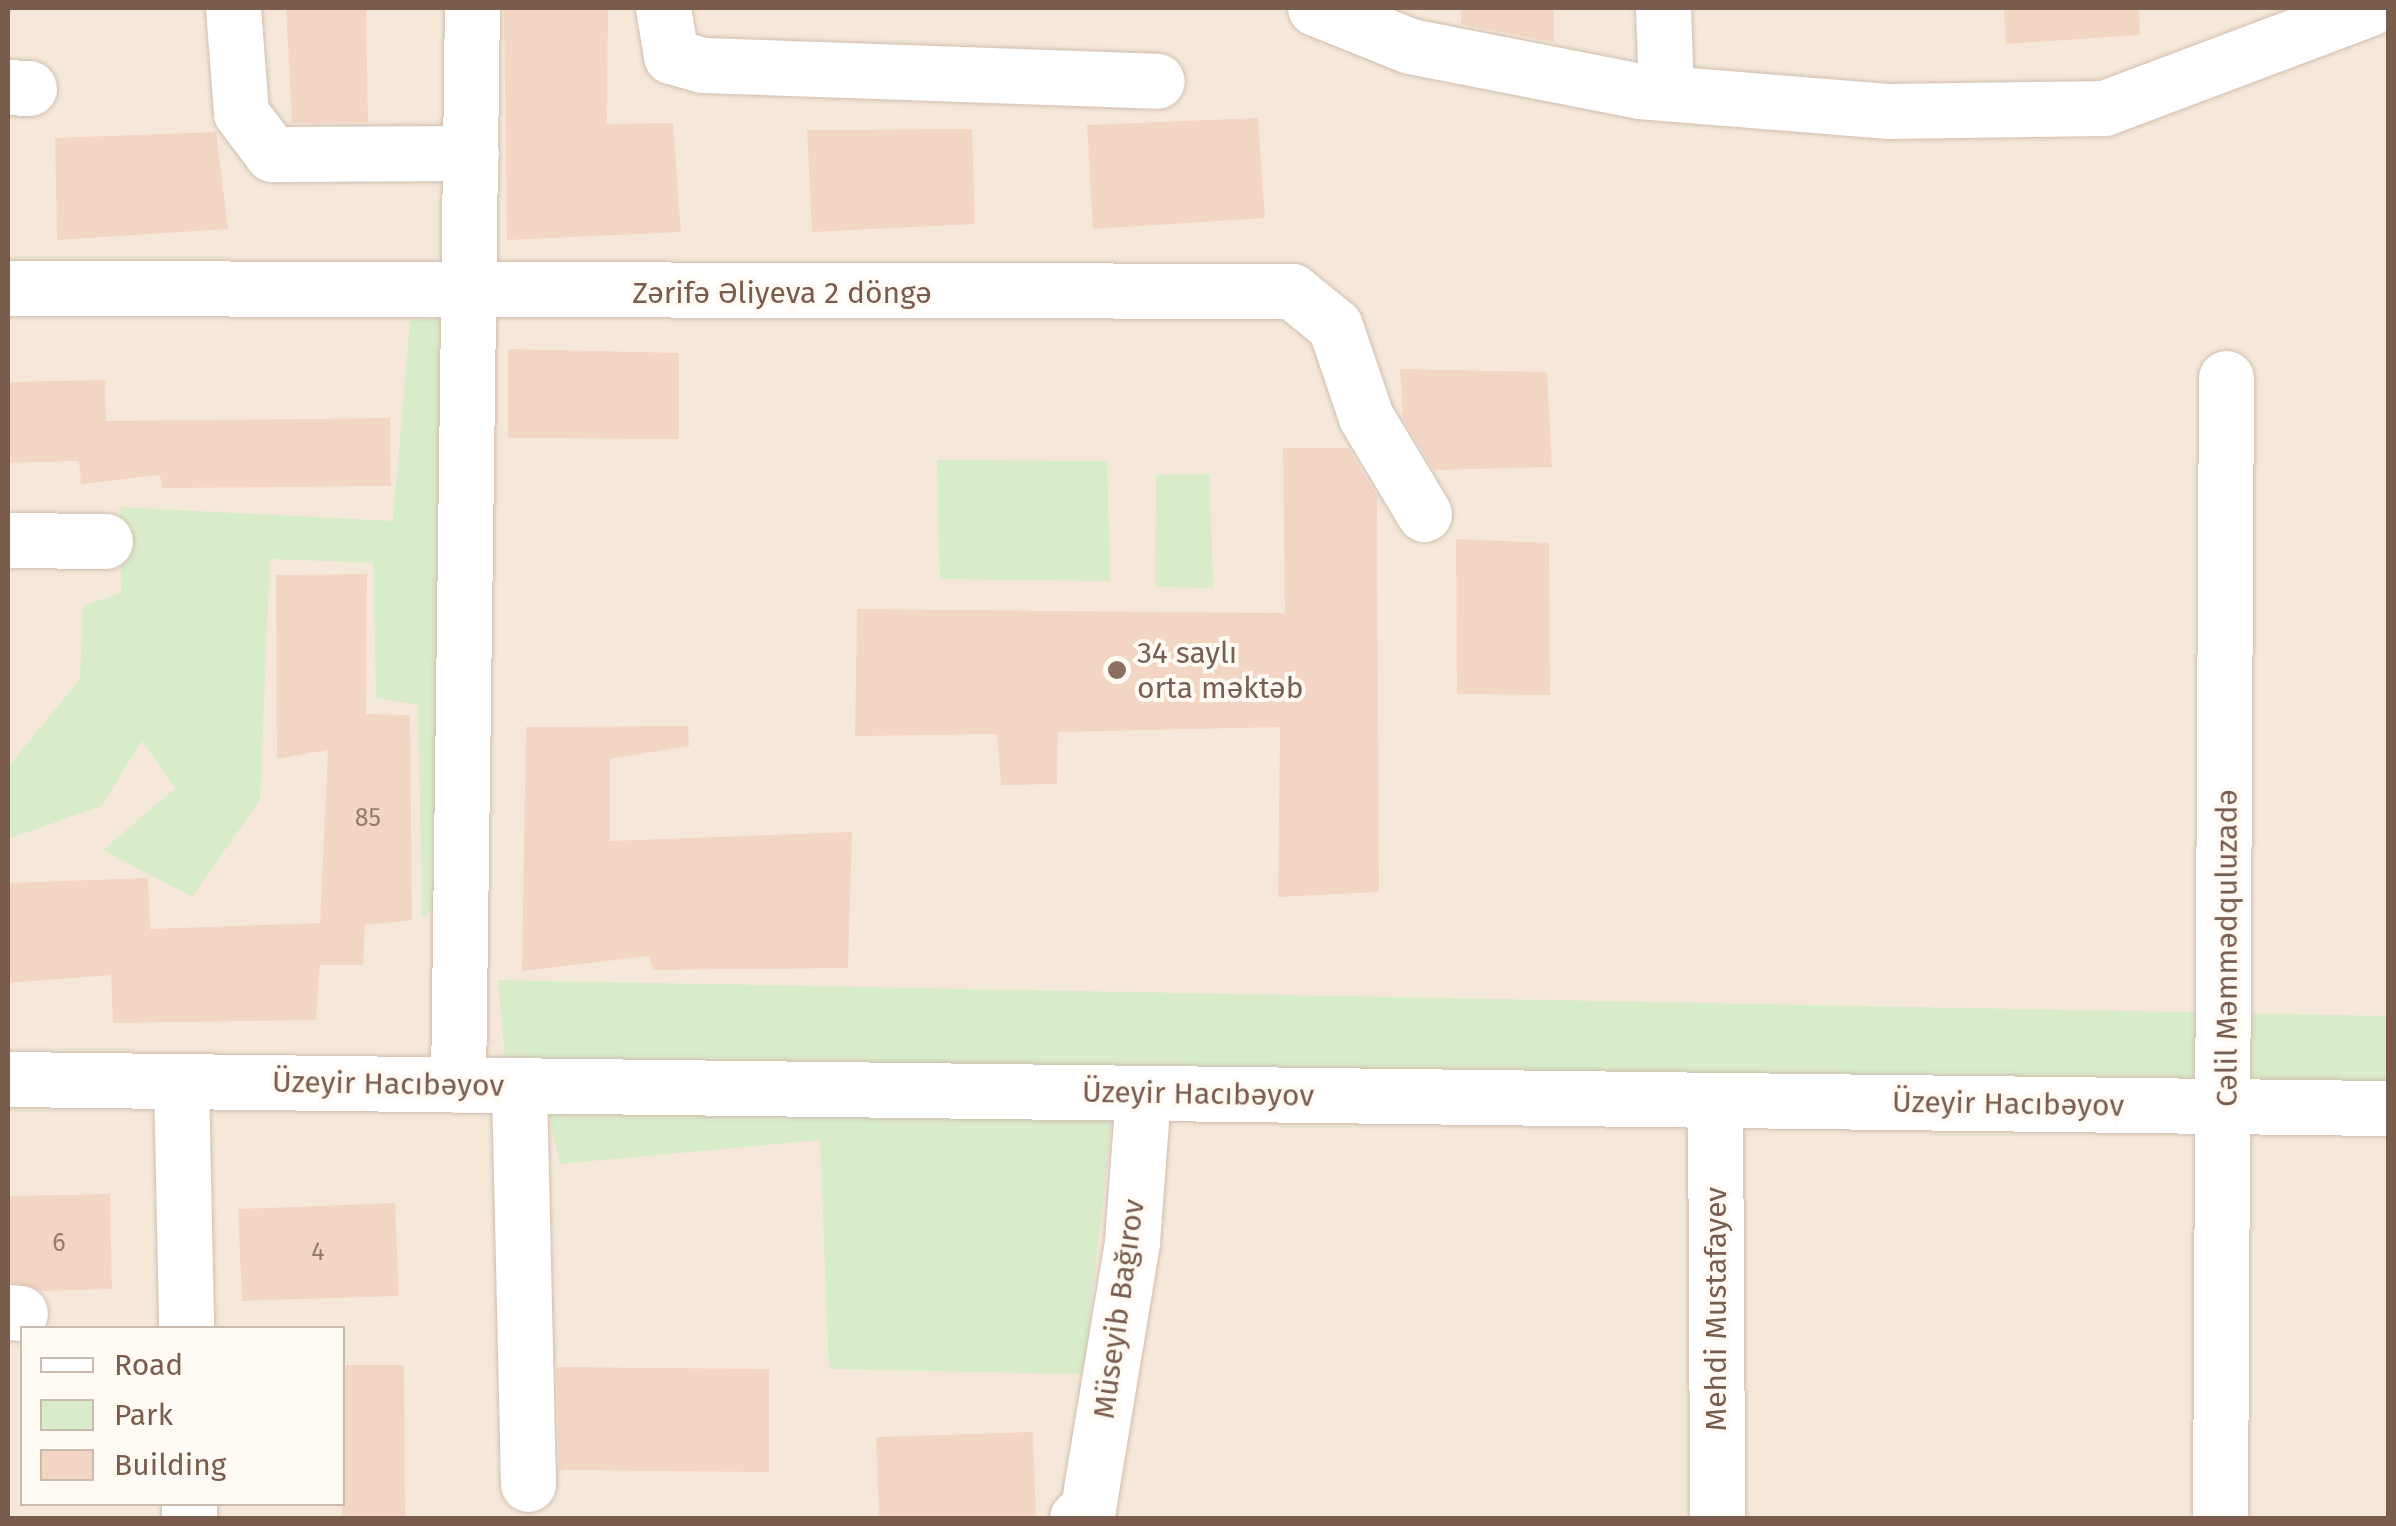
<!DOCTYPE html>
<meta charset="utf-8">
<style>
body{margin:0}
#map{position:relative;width:2396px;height:1526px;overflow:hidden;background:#fdf6ec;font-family:"Fira Sans",sans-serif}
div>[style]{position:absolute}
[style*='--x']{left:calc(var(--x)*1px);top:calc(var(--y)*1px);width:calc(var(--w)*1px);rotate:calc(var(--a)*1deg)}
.residential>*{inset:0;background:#f5e8da}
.green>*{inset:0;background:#d8ecc9}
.building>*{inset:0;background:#f3d5c3}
.roads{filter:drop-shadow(0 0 2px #d1beb0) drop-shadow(0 0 2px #d1beb0)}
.minor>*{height:55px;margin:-27.5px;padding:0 27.5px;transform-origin:27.5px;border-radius:27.5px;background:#fff}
.dots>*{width:28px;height:28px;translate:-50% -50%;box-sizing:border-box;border:5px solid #fffaf3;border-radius:50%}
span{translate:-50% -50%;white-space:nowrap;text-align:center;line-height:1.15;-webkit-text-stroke:8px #fffaf3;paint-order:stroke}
.number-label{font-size:25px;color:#987a6a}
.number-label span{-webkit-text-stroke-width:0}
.street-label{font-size:30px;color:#7a5c4d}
.education-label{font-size:30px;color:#785e54}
.left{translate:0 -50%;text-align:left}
.frame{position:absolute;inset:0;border:10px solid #7a5c4d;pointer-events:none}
.legend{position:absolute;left:20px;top:1326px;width:325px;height:180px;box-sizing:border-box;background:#fffaf3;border:2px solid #cabbb1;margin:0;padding:12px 18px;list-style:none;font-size:30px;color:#7a5c4d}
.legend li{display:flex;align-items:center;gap:20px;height:50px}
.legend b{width:50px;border:2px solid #cabbb1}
</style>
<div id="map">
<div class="residential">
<i style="clip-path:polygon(evenodd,8px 8px,2388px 8px,2388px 1518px,8px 1518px,8px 8px,22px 1328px,342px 1328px,342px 1504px,22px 1504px,22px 1328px)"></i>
</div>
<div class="green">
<i style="clip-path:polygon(451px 316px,446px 902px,422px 917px,418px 705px,376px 698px,373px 563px,270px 559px,260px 800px,192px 897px,103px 850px,175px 788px,142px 741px,101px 806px,8px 839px,8px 767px,80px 679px,83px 606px,121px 593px,120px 507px,393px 521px,410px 321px)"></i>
<i style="clip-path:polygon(937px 460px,1107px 461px,1110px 581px,940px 579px)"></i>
<i style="clip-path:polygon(1210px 474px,1213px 588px,1155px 587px,1156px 475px)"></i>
<i style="clip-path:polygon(498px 980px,2388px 1016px,2388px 1095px,506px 1072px)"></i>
<i style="clip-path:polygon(546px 1100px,1113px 1110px,1084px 1374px,829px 1369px,820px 1140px,560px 1164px)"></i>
</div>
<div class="building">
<i style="clip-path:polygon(286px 8px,366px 8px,368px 122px,292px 123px)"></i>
<i style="clip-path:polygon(504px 8px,608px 8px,607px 124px,673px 123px,681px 232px,507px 240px)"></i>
<i style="clip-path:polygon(1461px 8px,1554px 8px,1554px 42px,1461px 24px)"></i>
<i style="clip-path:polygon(2004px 8px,2139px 8px,2140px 35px,2006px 44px)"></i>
<i style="clip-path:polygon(1258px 118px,1265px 218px,1093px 229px,1087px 125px)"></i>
<i style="clip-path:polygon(972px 129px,975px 224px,812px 232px,807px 130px)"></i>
<i style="clip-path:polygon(216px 132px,228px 229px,57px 240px,55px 138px)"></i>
<i style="clip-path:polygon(508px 349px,679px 353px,679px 439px,508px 438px)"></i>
<i style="clip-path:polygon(1400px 369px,1547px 372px,1552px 467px,1434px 470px,1403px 418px)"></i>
<i style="clip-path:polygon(105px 380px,106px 421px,390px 418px,391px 486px,162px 488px,160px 475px,81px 484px,79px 461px,8px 463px,8px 382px)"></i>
<i style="clip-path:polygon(1283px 448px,1348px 448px,1377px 496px,1379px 892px,1278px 897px,1280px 727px,1058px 732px,1057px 784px,1001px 785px,997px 734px,855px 736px,857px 609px,1285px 613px)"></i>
<i style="clip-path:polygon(1456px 539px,1549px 543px,1550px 695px,1457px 694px)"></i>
<i style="clip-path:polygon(367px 574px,366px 714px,410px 715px,412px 920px,365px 925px,363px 965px,320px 965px,316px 1020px,113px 1023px,111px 975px,8px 983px,8px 883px,148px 878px,150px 929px,320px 923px,328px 750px,277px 759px,276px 575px)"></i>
<i style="clip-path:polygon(688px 726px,689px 746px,610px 759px,610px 841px,852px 832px,848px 968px,653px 970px,649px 956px,522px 971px,526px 727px)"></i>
<i style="clip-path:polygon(110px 1194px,112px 1289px,41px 1291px,8px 1281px,8px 1196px)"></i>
<i style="clip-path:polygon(395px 1203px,399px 1296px,242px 1301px,238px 1209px)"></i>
<i style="clip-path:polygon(342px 1365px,404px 1365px,405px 1518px,342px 1518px)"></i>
<i style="clip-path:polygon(557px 1367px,769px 1369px,769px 1472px,559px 1470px)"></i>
<i style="clip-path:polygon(1033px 1432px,1036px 1518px,879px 1518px,876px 1437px)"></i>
</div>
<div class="roads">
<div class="minor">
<i style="--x:233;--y:8;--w:105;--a:85.6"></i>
<i style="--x:241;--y:113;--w:51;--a:52.9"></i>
<i style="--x:272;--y:154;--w:199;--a:-0.3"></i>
<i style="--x:663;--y:8;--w:49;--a:80.5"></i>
<i style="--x:671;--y:56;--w:33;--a:16"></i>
<i style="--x:703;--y:65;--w:454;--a:2"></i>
<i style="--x:1315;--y:8;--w:102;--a:21.8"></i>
<i style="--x:1410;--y:46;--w:233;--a:11.1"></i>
<i style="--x:1639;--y:91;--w:251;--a:4.6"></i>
<i style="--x:1889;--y:111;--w:215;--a:-0.8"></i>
<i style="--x:2104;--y:108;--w:284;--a:-20.6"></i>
<i style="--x:1663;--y:8;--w:85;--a:88"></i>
<i style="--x:8;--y:87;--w:21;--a:3"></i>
<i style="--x:8;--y:288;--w:1284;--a:0.13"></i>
<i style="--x:1292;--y:291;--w:55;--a:39.1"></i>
<i style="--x:1335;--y:326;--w:96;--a:71.2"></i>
<i style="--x:1366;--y:417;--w:113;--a:59.1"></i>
<i style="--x:8;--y:540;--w:97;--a:0.6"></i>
<i style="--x:8;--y:1079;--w:2380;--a:0.7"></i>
<i style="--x:181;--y:1081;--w:247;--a:88.8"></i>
<i style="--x:458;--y:1085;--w:1077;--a:-89.26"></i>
<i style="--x:519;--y:1086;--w:398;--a:88.7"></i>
<i style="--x:1715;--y:1100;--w:418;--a:89.7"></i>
<i style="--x:8;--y:1312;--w:12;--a:5"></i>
<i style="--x:189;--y:1504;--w:14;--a:90"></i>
<i style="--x:1077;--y:1518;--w:15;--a:-42"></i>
<i style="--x:1088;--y:1508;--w:271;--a:-80.6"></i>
<i style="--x:1132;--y:1241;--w:148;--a:-85.7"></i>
<i style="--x:2220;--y:1518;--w:1140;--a:-89.7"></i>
</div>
</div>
<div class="dots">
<i style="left:1117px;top:670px;background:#8d6e63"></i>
</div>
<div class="number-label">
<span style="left:368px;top:818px">85</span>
<span style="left:59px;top:1243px">6</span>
<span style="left:318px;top:1252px">4</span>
</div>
<div class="street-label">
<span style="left:782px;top:293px">Zərifə Əliyeva 2 döngə</span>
<span style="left:2227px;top:948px;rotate:-90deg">Cəlil Məmmədquluzadə</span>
<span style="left:388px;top:1084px;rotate:1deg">Üzeyir Hacıbəyov</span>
<span style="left:1198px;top:1094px;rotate:1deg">Üzeyir Hacıbəyov</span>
<span style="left:2008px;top:1104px;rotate:1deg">Üzeyir Hacıbəyov</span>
<span style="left:1119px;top:1309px;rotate:-82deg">Müseyib Bağırov</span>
<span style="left:1716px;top:1309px;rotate:-90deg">Mehdi Mustafayev</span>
</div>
<div class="education-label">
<span class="left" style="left:1137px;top:670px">34 saylı<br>orta məktəb</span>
</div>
<div class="frame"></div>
<ul class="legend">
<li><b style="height:12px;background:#fff"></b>Road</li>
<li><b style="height:28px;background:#d8ecc9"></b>Park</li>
<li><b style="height:28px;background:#f3d5c3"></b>Building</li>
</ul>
</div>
